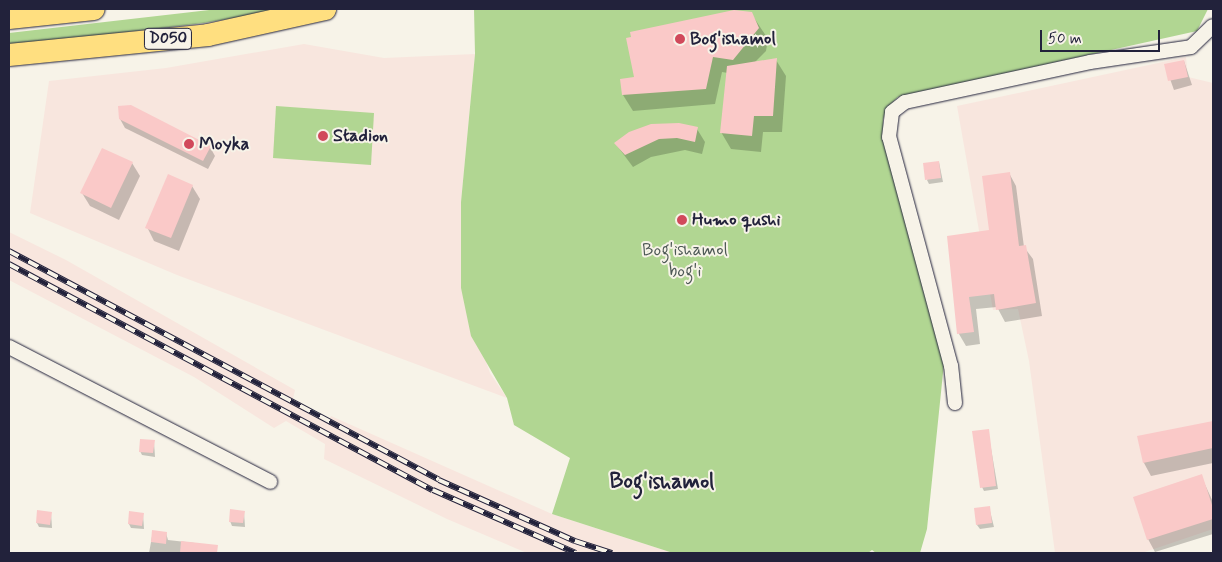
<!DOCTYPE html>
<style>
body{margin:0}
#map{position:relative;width:1222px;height:562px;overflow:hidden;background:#f7f3e8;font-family:Mynerve,sans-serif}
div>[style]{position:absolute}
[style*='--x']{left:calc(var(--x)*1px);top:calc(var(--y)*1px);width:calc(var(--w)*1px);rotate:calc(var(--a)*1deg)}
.built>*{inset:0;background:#f8e6de}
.green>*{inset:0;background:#b1d692}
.shadow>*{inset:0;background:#0003}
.building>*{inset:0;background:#fac9c8}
.roads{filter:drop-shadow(0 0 1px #22223b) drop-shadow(0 0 1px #22223b)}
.street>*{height:14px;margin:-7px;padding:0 7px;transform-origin:7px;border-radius:7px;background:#f7f3e8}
.primary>*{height:22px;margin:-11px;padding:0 11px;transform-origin:11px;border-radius:11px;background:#ffdf80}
.rail>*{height:5.5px;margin-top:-2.75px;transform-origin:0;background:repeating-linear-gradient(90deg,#f7f3e8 0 11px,#22223b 0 22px);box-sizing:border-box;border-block:1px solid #22223b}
.dots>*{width:14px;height:14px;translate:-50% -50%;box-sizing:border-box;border:2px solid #f7f3e8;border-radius:50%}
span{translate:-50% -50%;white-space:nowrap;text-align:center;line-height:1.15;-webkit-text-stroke:4px #f7f3e8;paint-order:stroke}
.shield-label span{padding:1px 4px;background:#f7f3e8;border:1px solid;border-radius:4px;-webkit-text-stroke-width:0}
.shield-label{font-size:16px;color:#22223b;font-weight:700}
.poi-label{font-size:18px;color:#22223b;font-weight:700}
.left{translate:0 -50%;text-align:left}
.park-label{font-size:18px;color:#4d5855}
.district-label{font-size:22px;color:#22223b;font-weight:700}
.frame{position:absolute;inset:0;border:10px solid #22223b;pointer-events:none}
.scale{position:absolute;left:1040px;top:30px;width:120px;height:22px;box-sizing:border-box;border:2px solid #22223b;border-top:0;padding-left:6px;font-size:15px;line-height:18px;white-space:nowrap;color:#22223b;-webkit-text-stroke:4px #f7f3e8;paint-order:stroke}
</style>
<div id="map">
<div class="built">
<i style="clip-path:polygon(304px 44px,384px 58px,475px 54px,461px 202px,461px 288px,490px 373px,507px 398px,177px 275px,30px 213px,49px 81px,166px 68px)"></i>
<i style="clip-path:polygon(1186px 57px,1188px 77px,1213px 83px,1213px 529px,1142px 553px,1055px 553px,1029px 361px,1018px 309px,993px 310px,957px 106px)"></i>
<i style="clip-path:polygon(9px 232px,66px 260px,295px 390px,293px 399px,329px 420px,331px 416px,552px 514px,673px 553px,527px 553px,447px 519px,324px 459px,325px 444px,286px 421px,274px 428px,194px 377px,9px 280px)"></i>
</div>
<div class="green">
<i style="clip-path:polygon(218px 9px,288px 9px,204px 23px,9px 46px,9px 33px)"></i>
<i style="clip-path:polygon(474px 9px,1208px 9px,1197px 31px,898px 97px,887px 108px,883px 120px,884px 138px,944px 363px,927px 529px,920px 553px,876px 553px,872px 550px,868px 553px,673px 553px,552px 514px,570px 458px,514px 425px,507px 398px,471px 336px,461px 288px,461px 202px,475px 54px)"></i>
<i style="clip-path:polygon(276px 106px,374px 113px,371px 165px,273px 158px)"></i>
</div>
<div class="shadow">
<i style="clip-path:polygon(751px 13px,768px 39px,766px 51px,754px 63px,776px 60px,786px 76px,782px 132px,763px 132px,761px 152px,731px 149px,721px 132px,728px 73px,722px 72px,715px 104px,633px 111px,623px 95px,635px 79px)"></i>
<i style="clip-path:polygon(1184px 61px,1192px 85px,1174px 90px,1165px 65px)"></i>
<i style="clip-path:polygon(120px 119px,210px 147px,215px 156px,208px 169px,125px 128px)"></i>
<i style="clip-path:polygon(697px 129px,705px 142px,702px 154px,685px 150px,651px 157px,633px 167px,615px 143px)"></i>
<i style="clip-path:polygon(939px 162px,943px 182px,929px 184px,927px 180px)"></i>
<i style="clip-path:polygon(132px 163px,140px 176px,119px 220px,90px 206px,82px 193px)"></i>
<i style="clip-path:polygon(1009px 173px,1016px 186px,1024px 247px,1033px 259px,1042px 316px,1005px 322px,997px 307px,976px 309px,980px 344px,966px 346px,959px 334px,948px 237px,991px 232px)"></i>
<i style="clip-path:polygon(192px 186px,200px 199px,179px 251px,154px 241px,147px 227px)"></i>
<i style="clip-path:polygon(1213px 423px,1213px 463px,1151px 476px,1144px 463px,1138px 437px)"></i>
<i style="clip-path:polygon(988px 431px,998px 489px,984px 491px,982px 487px)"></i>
<i style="clip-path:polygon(154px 442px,155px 457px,142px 455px,140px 451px)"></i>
<i style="clip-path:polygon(1201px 476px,1213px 502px,1213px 534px,1155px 552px,1148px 539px)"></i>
<i style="clip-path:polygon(989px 507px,994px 527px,980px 529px,977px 525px)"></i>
<i style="clip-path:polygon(244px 512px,245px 527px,232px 526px,230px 521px)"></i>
<i style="clip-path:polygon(51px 513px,52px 528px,39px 527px,37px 523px)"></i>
<i style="clip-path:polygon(143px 514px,144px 529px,131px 528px,129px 524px)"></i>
<i style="clip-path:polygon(153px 531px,166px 533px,168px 540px,195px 543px,197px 553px,149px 553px)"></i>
</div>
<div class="building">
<i style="clip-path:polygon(734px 10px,752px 12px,759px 28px,733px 60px,713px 57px,706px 89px,622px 95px,620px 79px,634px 77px,626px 38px,631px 37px,630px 32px)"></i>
<i style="clip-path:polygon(777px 58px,773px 116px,754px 116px,752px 136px,720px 133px,727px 66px)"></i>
<i style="clip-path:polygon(1184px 60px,1188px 77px,1168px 81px,1164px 64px)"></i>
<i style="clip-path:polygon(131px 105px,211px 146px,203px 161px,119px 119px,118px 106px)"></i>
<i style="clip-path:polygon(679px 123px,698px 127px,695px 142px,677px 138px,659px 139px,625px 155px,614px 143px,629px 132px,651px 124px)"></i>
<i style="clip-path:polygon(102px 148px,133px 162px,111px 208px,80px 193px)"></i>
<i style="clip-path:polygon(939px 161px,941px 178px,925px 180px,923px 163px)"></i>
<i style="clip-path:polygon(1010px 172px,1019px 246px,1026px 245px,1036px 303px,996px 310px,994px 294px,969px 297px,974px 332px,957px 334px,947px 236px,989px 230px,982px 176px)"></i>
<i style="clip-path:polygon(168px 174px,193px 185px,171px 238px,145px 228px)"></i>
<i style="clip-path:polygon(1213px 421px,1213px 448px,1143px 463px,1137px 436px)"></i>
<i style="clip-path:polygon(989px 429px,996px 486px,980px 488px,972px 431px)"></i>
<i style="clip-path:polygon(140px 439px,155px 440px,153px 453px,139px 452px)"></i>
<i style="clip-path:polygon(1202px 474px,1213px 508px,1213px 519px,1147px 540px,1133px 497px)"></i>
<i style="clip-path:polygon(990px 506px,992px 523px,976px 525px,974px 508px)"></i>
<i style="clip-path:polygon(230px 509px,245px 511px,243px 523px,229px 522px)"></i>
<i style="clip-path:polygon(37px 510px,52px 512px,50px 525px,36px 523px)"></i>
<i style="clip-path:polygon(129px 511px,144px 513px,142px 526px,128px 524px)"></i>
<i style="clip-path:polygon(152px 530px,167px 532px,166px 544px,151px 542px)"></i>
<i style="clip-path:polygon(181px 541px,218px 545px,217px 553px,180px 553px)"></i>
</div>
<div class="roads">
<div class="street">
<i style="--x:9;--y:347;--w:294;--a:27.3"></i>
<i style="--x:955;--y:403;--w:37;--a:-96"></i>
<i style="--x:951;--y:366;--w:237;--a:-105.1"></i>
<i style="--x:889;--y:137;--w:25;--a:-83"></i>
<i style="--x:892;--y:112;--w:16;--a:-38"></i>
<i style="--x:905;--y:102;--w:189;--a:-12.2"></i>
<i style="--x:1090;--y:62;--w:102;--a:-8.4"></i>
<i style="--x:1191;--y:47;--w:30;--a:-44"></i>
</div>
<div class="primary">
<i style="--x:9;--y:18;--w:85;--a:-6"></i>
<i style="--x:9;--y:55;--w:200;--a:-5.7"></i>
<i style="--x:208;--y:35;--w:120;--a:-12.5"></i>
</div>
</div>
<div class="rail">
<i style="--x:9;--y:251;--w:487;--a:28"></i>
<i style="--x:439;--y:480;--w:149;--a:24.2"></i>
<i style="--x:575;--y:541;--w:39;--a:18"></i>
<i style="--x:9;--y:264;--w:480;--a:28.1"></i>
<i style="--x:433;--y:490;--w:156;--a:23.8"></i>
</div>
<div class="dots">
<i style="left:680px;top:39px;background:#d1495b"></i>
<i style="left:323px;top:136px;background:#d1495b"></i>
<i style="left:189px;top:144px;background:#d1495b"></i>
<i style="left:682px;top:220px;background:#d1495b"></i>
</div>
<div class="shield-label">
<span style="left:168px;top:39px">D050</span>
</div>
<div class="poi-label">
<span class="left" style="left:690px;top:39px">Bog'ishamol</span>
<span class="left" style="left:333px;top:136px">Stadion</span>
<span class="left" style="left:199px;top:144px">Moyka</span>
<span class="left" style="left:692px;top:220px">Humo qushi</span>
</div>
<div class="park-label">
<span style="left:685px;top:261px">Bog'ishamol<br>bog'i</span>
</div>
<div class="district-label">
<span style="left:662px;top:483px">Bog'ishamol</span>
</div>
<div class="frame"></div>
<div class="scale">50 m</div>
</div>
